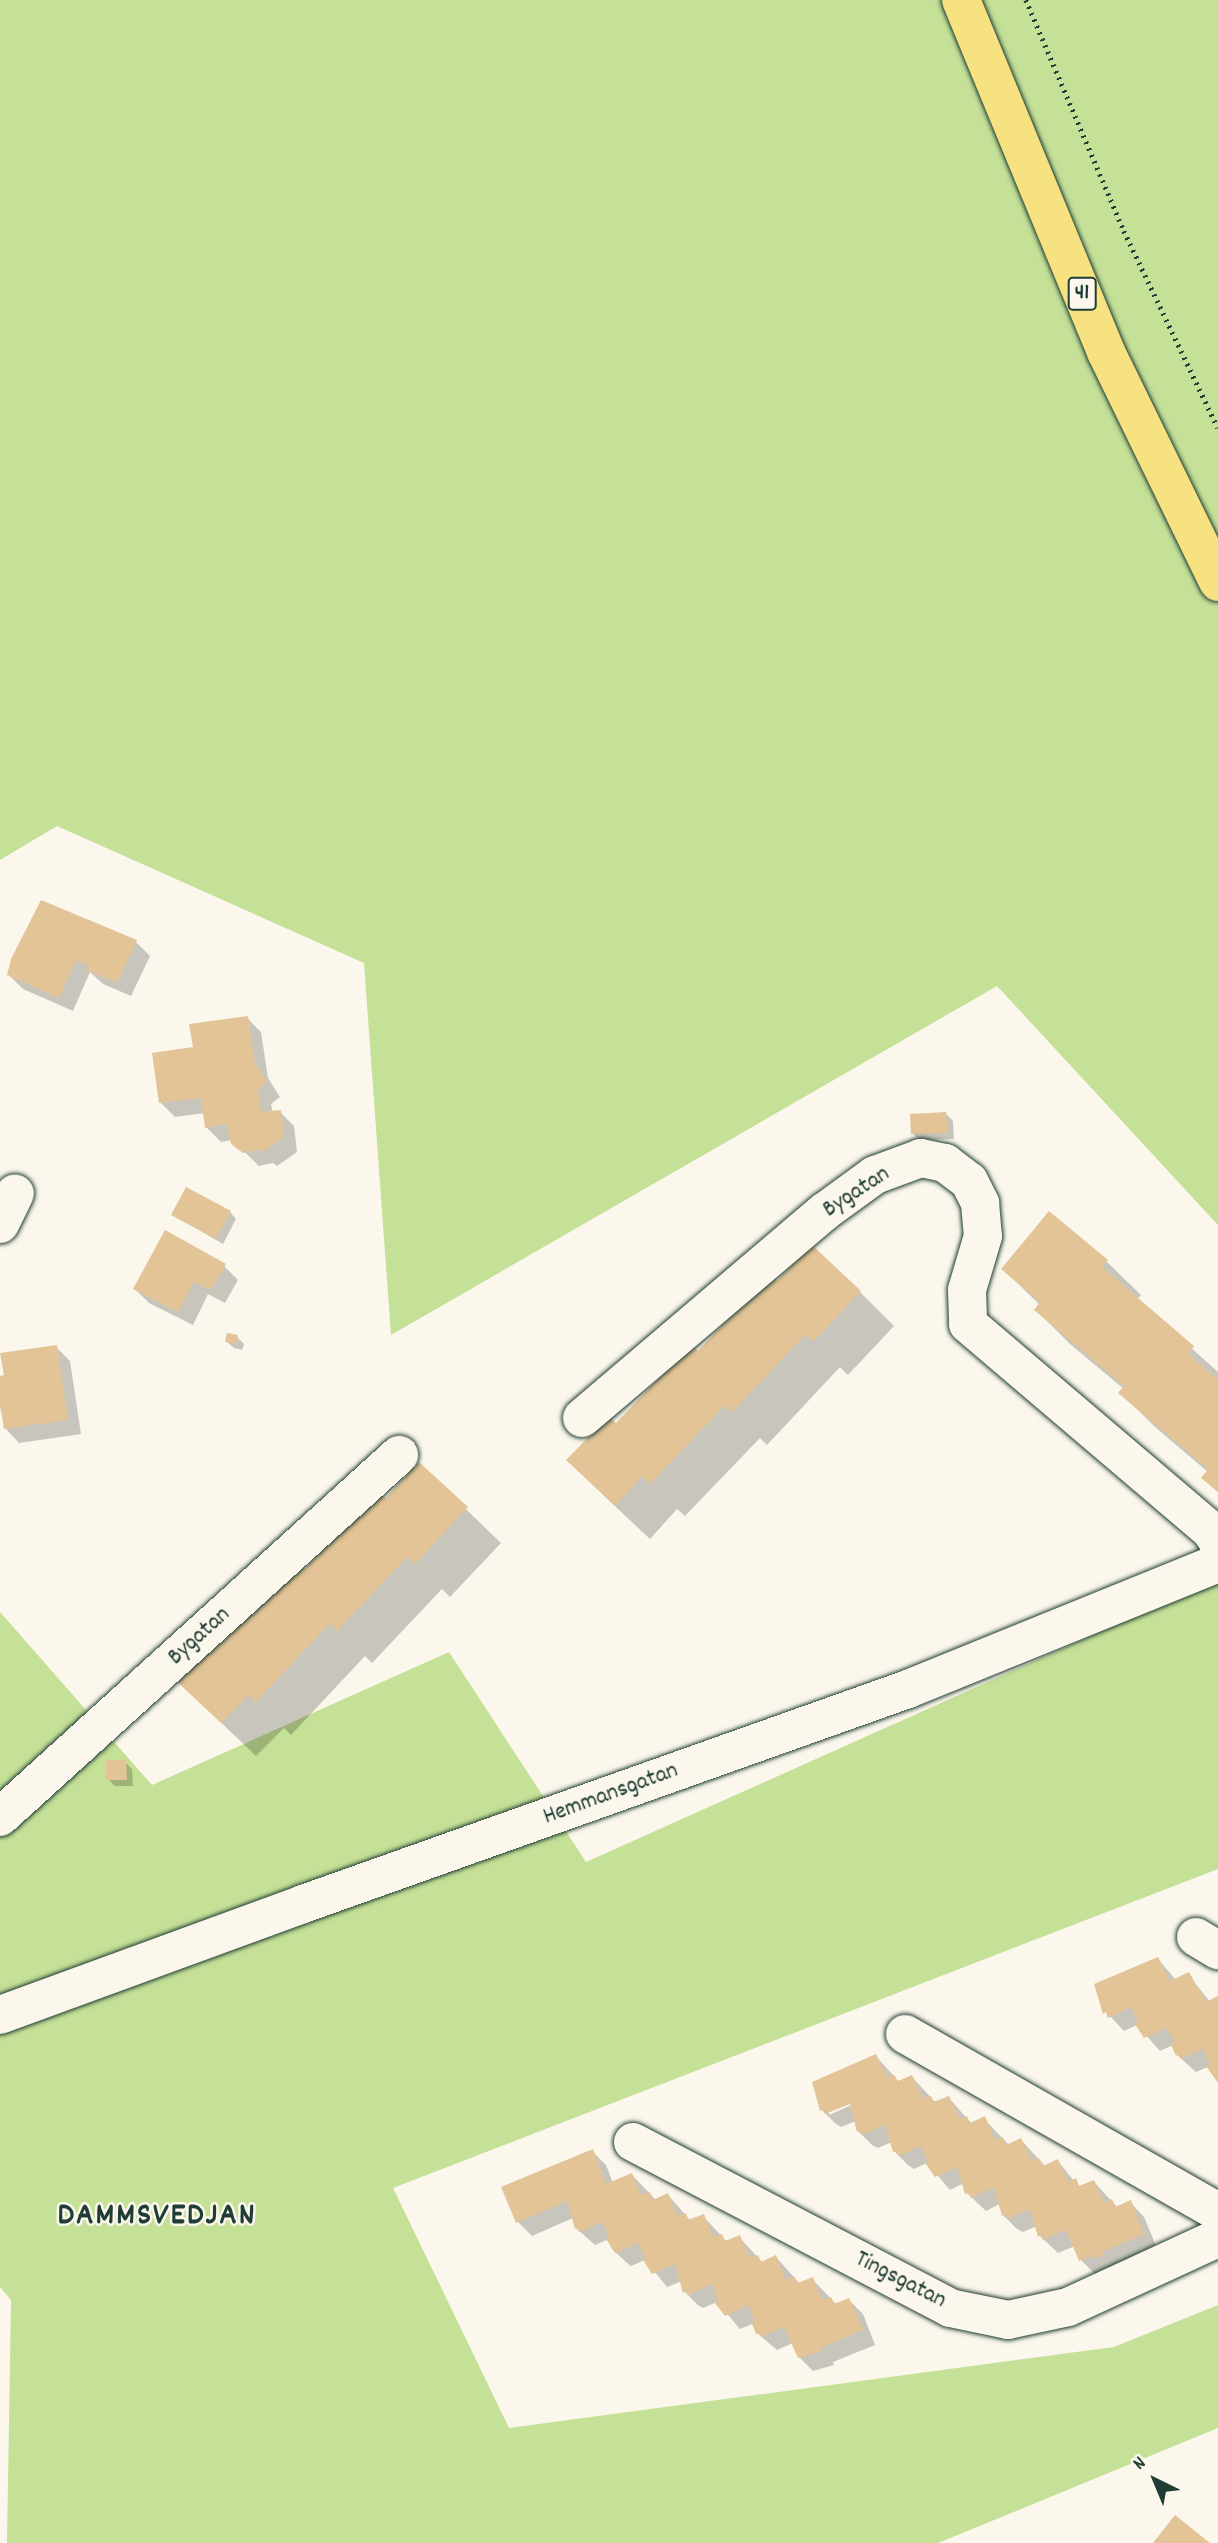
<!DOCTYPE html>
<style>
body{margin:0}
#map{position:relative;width:1218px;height:2543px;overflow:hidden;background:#fbf7ec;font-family:Dekko,sans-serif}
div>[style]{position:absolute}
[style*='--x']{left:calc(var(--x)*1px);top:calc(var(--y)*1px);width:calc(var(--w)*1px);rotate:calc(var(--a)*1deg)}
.green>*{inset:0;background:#c5e097}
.shadow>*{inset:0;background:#0003}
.building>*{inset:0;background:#e3c496}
.path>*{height:4.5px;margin-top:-2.25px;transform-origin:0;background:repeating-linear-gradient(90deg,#1f3d34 0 2px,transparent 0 7px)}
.roads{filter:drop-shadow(0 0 2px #1f3d34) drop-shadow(0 0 2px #1f3d34)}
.minor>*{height:38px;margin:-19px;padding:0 19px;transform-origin:19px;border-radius:19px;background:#fbf7ec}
.major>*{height:38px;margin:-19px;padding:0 19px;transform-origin:19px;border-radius:19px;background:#f6e281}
span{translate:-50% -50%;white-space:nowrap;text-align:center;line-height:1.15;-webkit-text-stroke:5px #fbf7ec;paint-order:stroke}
.shield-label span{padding:2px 5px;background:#fbf7ec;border:2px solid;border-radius:5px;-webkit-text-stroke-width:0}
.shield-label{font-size:23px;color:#1f3d34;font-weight:700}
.street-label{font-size:24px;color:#1f3d34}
.district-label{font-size:32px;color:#1f3d34;font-weight:700;letter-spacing:2px}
.north{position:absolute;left:1120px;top:2445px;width:70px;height:70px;-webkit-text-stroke:5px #fbf7ec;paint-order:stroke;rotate:317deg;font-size:19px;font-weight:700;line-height:28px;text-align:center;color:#1f3d34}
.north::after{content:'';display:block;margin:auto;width:24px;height:32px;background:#1f3d34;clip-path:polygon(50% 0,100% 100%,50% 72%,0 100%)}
</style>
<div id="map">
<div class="green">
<i style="clip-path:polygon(0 0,1218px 0,1218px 1225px,997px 986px,391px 1335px,364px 963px,57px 826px,0 860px)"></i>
<i style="clip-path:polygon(1218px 1579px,1218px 1869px,393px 2188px,509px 2428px,1114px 2347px,1218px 2305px,1218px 2428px,938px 2543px,7px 2543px,11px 2300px,0 2287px,0 1612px,152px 1785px,449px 1652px,586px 1862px)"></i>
</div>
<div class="shadow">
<i style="clip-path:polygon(136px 942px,150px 956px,131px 996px,103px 984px,90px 972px,73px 1011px,23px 989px,9px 975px)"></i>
<i style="clip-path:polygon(247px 1018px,261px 1032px,268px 1078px,280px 1097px,271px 1104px,273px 1113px,280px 1112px,294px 1126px,297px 1152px,277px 1166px,273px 1163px,259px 1166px,232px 1140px,221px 1142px,207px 1128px,205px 1113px,175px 1117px,161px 1103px,195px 1049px)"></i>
<i style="clip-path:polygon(946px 1114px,953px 1121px,954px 1139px,919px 1140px,913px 1134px)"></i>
<i style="clip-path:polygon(230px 1212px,236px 1219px,223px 1244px,173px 1215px)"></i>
<i style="clip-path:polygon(1050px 1213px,1107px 1262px,1141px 1295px,1137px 1299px,1218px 1372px,1218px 1492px,1203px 1478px,1208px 1472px,1155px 1427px,1121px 1393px,1124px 1389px,1070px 1344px,1036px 1310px,1040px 1305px,1003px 1269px)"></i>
<i style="clip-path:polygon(224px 1266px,238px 1280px,225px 1303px,208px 1294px,193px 1325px,149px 1303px,135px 1289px)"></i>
<i style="clip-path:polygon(860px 1292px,894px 1326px,848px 1375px,840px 1367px,767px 1445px,760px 1438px,685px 1516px,677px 1509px,650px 1539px,602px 1494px,616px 1425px,698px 1354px)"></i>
<i style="clip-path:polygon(237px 1337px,244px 1344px,242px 1350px,234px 1348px,227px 1342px)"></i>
<i style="clip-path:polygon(56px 1347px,70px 1361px,81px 1434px,19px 1443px,5px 1428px,0 1407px,0 1378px)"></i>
<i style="clip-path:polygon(420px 1465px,501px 1543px,450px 1597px,442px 1589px,372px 1663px,365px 1656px,291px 1735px,284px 1728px,256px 1756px,209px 1711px,224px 1644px,386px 1500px)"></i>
<i style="clip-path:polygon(125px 1762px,132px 1769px,133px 1786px,115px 1786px,108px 1779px)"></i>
<i style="clip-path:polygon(1158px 1959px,1176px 1980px,1188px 1974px,1210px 2002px,1218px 1998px,1218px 2081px,1210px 2066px,1196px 2072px,1177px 2055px,1173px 2045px,1160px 2051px,1137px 2025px,1124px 2031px,1110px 2016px)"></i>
<i style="clip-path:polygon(evenodd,876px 2056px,899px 2082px,912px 2077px,936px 2103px,949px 2098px,972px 2124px,984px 2119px,1009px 2145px,1021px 2140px,1046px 2167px,1058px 2161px,1074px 2181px,1081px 2187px,1094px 2182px,1118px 2208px,1130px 2202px,1144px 2217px,1157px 2248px,1095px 2274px,1081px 2260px,1075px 2246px,1058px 2253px,1040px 2236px,1037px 2226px,1023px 2232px,1017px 2229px,1003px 2215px,1000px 2204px,986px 2211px,967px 2193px,964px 2183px,950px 2190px,927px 2163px,914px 2169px,908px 2165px,894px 2151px,892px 2142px,878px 2148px,872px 2145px,858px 2131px,856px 2121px,841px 2127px,836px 2124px,822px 2110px,876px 2056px,857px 2099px,858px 2102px,829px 2115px,829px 2111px,857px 2099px)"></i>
<i style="clip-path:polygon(592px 2151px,606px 2165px,613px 2183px,632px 2175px,656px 2200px,668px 2195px,691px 2221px,703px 2216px,727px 2242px,739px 2237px,763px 2263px,776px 2257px,800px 2284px,812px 2279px,837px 2305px,849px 2300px,863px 2314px,875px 2345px,833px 2362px,834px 2365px,813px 2371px,799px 2357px,793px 2343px,777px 2350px,757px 2333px,755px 2323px,740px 2329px,717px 2302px,703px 2308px,699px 2306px,685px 2292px,682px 2281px,667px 2287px,645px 2260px,631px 2266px,627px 2263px,612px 2249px,609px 2239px,595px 2245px,576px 2228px,573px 2218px,532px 2236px,518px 2222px)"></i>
</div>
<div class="building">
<i style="clip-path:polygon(41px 900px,137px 940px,117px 983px,87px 970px,88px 966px,76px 960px,59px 998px,7px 975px,11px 959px)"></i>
<i style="clip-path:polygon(248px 1016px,255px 1063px,267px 1083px,258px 1089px,261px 1112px,281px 1110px,284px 1137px,261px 1153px,261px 1149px,243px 1153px,231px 1144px,227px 1124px,205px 1128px,201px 1098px,159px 1103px,152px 1053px,193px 1047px,189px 1024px)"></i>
<i style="clip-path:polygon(946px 1112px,948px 1133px,911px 1134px,910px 1114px)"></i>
<i style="clip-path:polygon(186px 1187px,231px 1211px,216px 1239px,171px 1215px)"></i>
<i style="clip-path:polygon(1049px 1211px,1108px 1260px,1102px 1267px,1194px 1346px,1188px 1354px,1218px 1380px,1218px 1492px,1201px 1478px,1208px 1469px,1118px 1393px,1124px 1386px,1034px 1310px,1040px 1302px,1001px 1269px)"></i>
<i style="clip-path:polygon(165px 1230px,226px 1264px,211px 1290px,194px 1282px,178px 1312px,133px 1289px)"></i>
<i style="clip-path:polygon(812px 1245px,861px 1291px,813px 1342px,805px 1335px,732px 1412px,725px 1405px,650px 1484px,642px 1476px,615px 1506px,566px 1460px,609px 1416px,616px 1423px,691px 1345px,698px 1351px,771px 1274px,777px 1281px)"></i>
<i style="clip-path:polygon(227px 1333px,238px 1335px,236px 1344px,225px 1342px)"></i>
<i style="clip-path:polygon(57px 1345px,68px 1420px,4px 1429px,0 1403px,0 1376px,4px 1375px,0 1353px)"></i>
<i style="clip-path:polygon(419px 1462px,468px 1507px,415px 1564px,407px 1557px,337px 1631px,330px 1623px,256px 1702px,249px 1695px,221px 1723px,172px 1677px,215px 1633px,224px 1641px,298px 1563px,305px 1569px,378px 1491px,386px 1498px)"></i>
<i style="clip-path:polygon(106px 1760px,126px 1760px,127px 1780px,106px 1780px)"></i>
<i style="clip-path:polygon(1158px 1957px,1170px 1981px,1189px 1972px,1206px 2002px,1218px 1996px,1218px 2083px,1206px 2066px,1210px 2064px,1203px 2049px,1181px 2059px,1178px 2054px,1176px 2056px,1171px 2045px,1175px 2043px,1167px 2028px,1144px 2038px,1135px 2024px,1138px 2023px,1131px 2007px,1108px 2018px,1106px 2012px,1103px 2014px,1094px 1984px)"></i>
<i style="clip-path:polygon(876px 2054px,887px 2077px,894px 2075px,898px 2081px,912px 2075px,923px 2098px,931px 2096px,933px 2102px,949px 2096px,960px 2119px,967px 2116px,970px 2123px,985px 2116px,995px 2140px,1003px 2137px,1006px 2145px,1021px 2138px,1032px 2161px,1039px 2158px,1043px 2166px,1058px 2159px,1068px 2182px,1076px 2178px,1079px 2186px,1094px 2180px,1104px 2203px,1112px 2199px,1115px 2207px,1131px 2200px,1144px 2234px,1102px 2252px,1103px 2255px,1093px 2259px,1092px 2256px,1079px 2261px,1066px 2230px,1043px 2240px,1041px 2235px,1038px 2237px,1030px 2209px,1007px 2219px,1005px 2214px,1002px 2216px,994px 2187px,971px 2198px,968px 2193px,965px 2194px,957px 2167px,935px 2177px,925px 2163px,928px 2162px,921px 2146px,899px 2156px,896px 2151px,893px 2152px,885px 2125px,862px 2135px,860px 2131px,857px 2132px,850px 2104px,825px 2114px,823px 2110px,820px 2111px,812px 2082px)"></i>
<i style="clip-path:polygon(593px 2149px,606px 2184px,632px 2173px,641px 2195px,650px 2192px,653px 2200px,668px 2193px,677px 2216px,686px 2213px,688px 2220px,704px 2214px,713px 2237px,722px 2234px,725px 2241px,740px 2235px,750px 2258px,758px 2255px,761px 2262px,776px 2255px,786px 2280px,794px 2276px,798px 2283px,813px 2277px,822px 2300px,831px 2297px,834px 2304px,849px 2298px,863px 2330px,820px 2348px,822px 2351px,798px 2358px,784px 2327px,761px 2337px,759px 2333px,756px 2334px,752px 2324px,755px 2322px,748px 2305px,725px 2316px,715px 2303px,718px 2301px,712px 2284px,688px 2295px,686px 2291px,683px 2293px,675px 2264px,652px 2274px,643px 2260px,646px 2259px,639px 2243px,615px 2253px,606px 2239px,609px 2238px,603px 2222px,579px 2232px,578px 2228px,575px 2229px,567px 2201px,516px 2223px,501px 2187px)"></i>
<i style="clip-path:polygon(1175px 2515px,1210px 2543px,1153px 2543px)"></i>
</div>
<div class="path">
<i style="--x:1026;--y:0;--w:251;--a:67"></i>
<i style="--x:1124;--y:231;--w:218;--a:64.5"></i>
</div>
<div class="roads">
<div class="minor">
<i style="--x:0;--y:1224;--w:34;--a:-64"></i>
<i style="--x:582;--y:1418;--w:318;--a:-40.4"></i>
<i style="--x:824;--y:1212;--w:63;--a:-36"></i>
<i style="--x:875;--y:1175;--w:49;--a:-20.3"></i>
<i style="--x:921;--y:1158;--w:25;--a:12"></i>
<i style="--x:945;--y:1163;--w:30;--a:37"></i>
<i style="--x:969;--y:1181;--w:25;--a:63"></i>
<i style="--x:980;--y:1203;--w:33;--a:85"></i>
<i style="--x:983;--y:1236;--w:56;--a:106.5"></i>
<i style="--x:967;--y:1290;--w:34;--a:88"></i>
<i style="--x:968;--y:1324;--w:319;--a:40.4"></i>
<i style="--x:1211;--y:1531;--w:13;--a:58"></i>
<i style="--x:0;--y:1817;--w:539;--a:-42.22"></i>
<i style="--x:1196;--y:1937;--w:26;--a:31"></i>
<i style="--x:0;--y:2015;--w:323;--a:-20.1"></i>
<i style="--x:303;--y:1904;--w:642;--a:-19.56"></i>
<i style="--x:908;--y:1689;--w:335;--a:-22.1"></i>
<i style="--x:905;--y:2034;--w:360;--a:29.6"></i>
<i style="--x:633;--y:2142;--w:358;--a:27.6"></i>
<i style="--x:950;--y:2308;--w:59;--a:11.7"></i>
<i style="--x:1008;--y:2320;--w:61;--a:-12.2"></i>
<i style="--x:1068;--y:2307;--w:165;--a:-24.7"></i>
</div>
<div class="major">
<i style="--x:961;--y:0;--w:381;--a:67.6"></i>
<i style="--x:1106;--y:352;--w:256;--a:64"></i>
</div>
</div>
<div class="shield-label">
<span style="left:1082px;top:294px">41</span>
</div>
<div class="street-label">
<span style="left:857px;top:1193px;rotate:-33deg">Bygatan</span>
<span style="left:200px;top:1637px;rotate:-42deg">Bygatan</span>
<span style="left:611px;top:1795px;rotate:-20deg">Hemmansgatan</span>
<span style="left:900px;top:2281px;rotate:27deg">Tingsgatan</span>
</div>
<div class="district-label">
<span style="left:157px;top:2217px">DAMMSVEDJAN</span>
</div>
<div class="north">N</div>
</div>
